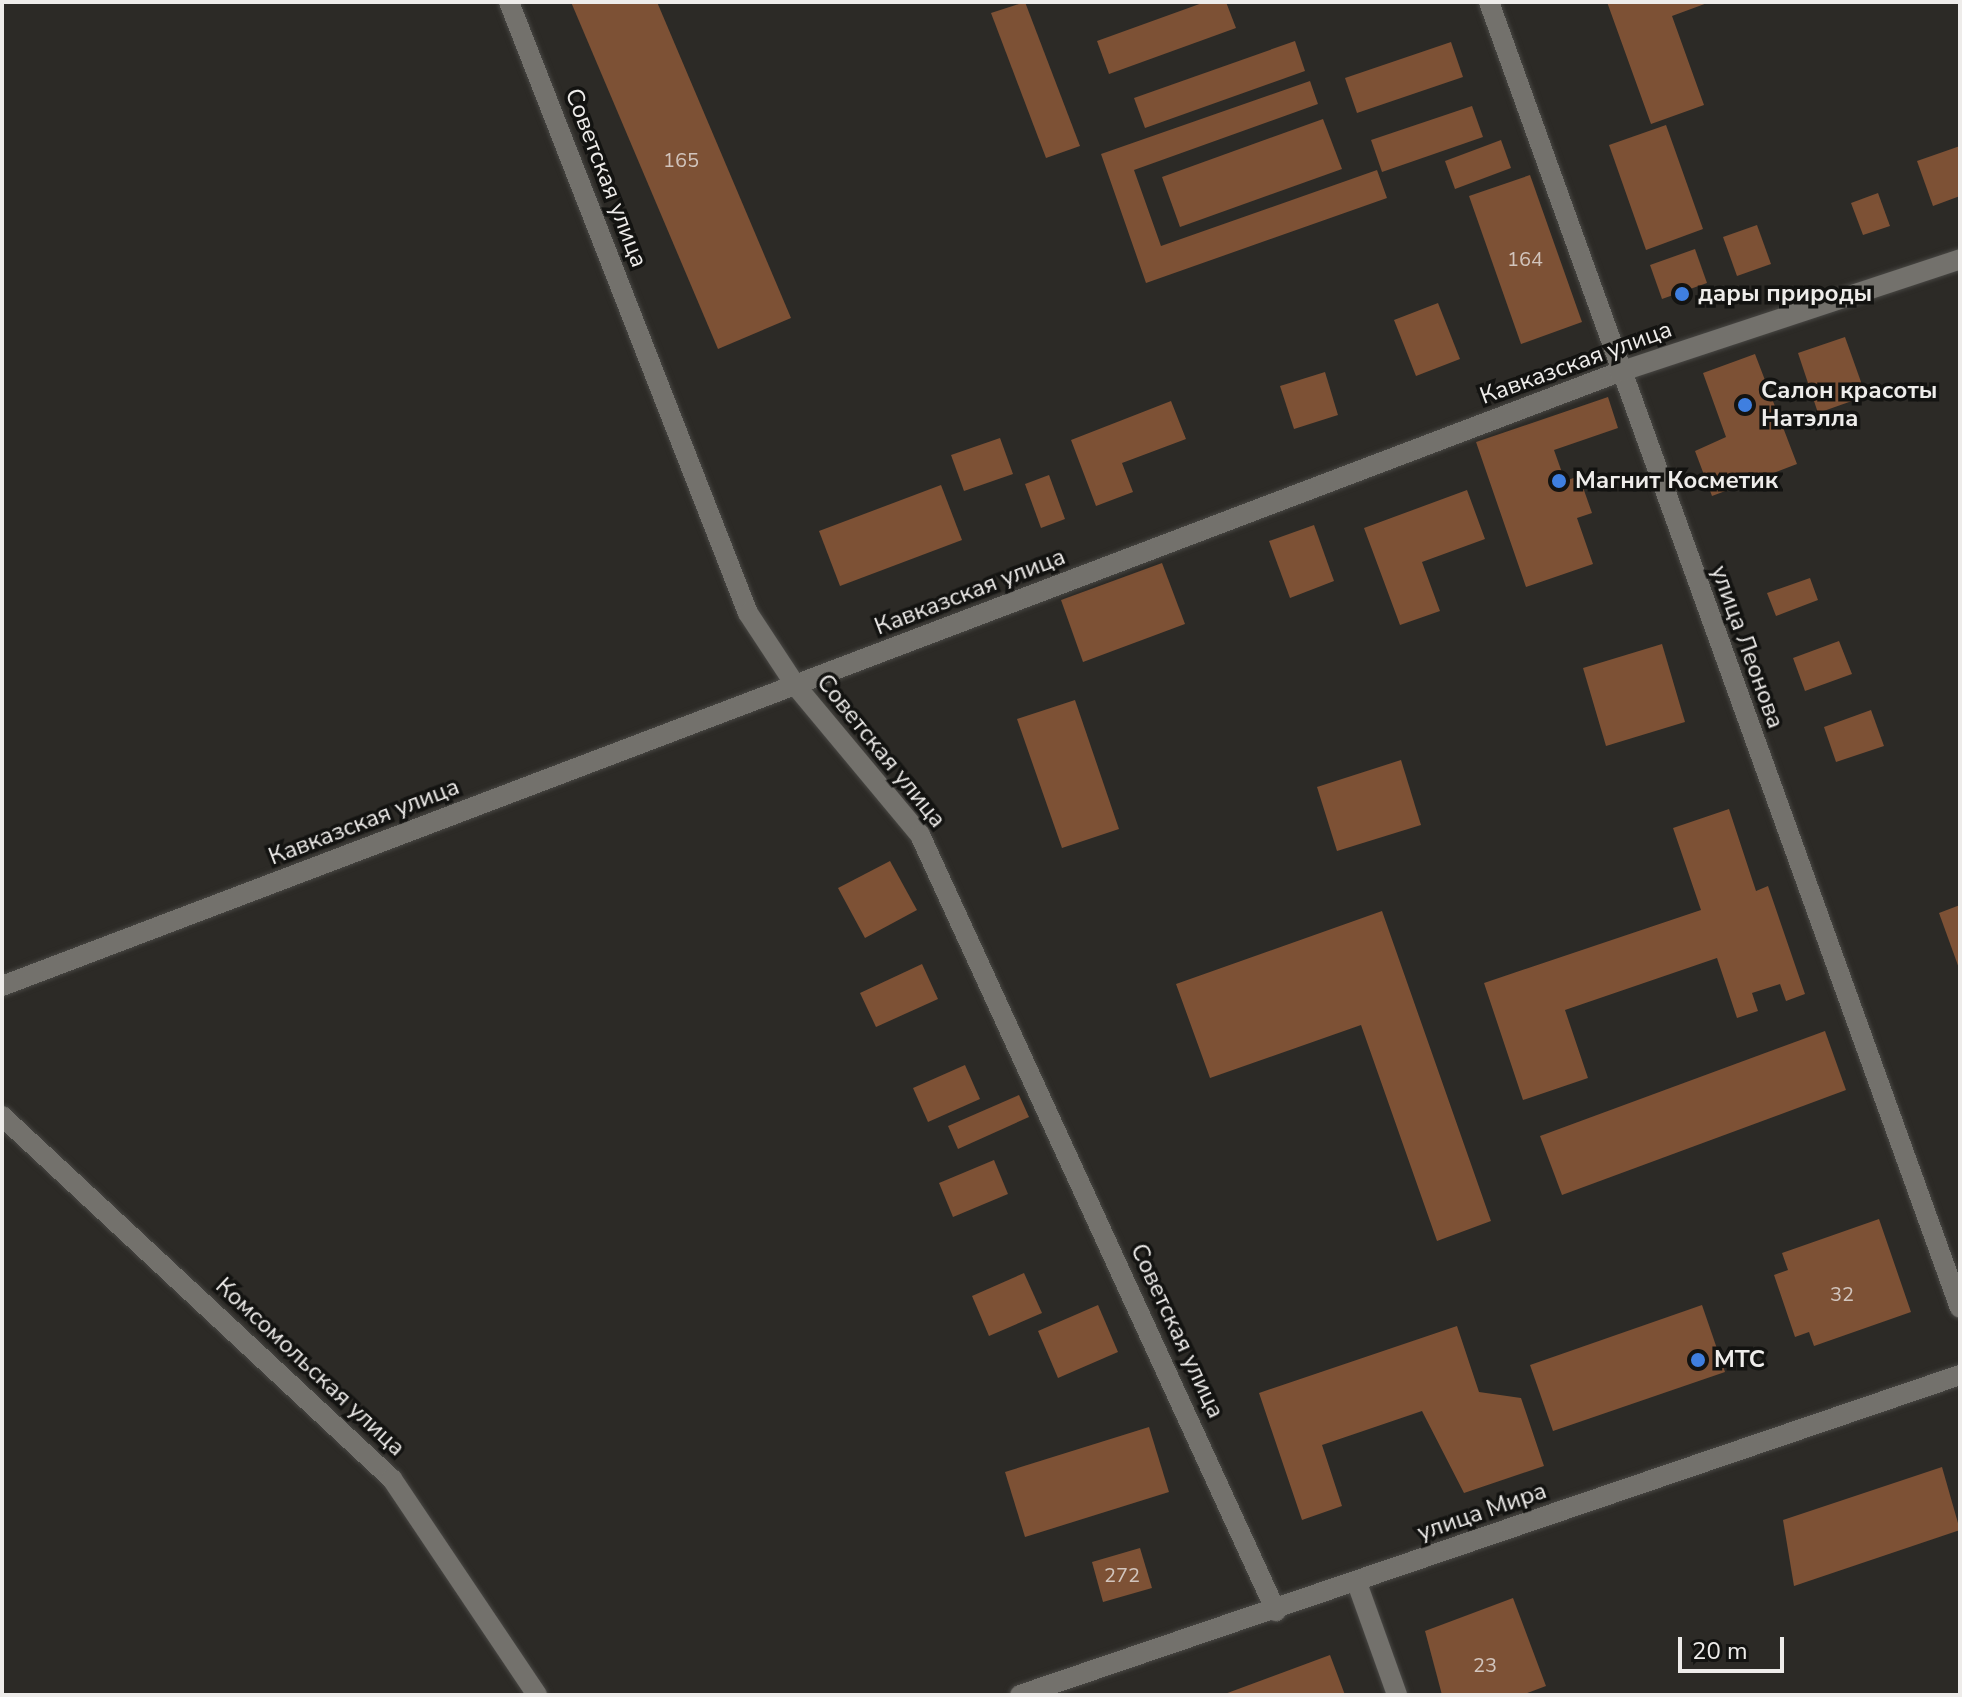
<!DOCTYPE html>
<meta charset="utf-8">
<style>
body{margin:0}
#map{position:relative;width:1962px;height:1697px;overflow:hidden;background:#2c2a26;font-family:"Nunito Sans",sans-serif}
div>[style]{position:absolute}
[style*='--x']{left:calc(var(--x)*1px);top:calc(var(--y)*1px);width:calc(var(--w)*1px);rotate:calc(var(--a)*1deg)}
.building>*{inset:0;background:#7d5135}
.roads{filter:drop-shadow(0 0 2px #484744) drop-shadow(0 0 2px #484744)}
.lane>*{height:20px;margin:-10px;padding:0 10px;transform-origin:10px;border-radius:10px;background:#73716c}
.street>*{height:20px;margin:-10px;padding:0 10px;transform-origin:10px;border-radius:10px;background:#73716c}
.dots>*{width:22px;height:22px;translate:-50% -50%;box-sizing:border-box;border:4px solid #131311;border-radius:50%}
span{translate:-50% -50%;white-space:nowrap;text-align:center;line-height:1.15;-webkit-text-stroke:7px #131311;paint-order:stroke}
.number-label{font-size:20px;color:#d2c5bd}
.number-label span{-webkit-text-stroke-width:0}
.street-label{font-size:24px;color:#eeecea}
.poi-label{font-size:24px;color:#eeecea;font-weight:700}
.left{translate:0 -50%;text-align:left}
.frame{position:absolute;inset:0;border:4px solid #eeecea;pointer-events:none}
.scale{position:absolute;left:1678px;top:1637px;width:106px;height:36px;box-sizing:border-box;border:4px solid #eeecea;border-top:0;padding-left:10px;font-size:24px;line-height:28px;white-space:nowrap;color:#eeecea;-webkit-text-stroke:6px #131311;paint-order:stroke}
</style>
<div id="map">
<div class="building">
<i style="clip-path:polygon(571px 2px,657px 2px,791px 318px,718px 349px)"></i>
<i style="clip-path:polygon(1025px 2px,1080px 146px,1046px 158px,991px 13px)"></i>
<i style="clip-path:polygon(1205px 2px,1226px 2px,1236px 28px,1109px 74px,1097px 41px)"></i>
<i style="clip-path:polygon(1607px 2px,1710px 2px,1672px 16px,1704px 105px,1651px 124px)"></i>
<i style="clip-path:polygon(1295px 41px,1305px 71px,1145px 128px,1134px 98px)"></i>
<i style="clip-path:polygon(1451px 42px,1463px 77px,1357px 113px,1345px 78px)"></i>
<i style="clip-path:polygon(1310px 81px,1318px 104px,1134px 170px,1161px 246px,1377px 170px,1387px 198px,1146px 283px,1101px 154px)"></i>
<i style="clip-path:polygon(1472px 106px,1483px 137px,1382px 172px,1371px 140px)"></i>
<i style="clip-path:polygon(1323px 119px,1342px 169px,1180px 227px,1162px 177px)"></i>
<i style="clip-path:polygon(1666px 125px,1703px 229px,1646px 250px,1609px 145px)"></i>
<i style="clip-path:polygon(1501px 140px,1511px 168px,1455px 189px,1445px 161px)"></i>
<i style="clip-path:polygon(1960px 146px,1960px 196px,1933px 206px,1917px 161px)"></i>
<i style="clip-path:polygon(1530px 175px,1582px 322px,1521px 344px,1469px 196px)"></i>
<i style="clip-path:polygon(1878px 193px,1890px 226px,1863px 235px,1851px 203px)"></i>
<i style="clip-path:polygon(1757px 225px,1771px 264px,1737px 276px,1723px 237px)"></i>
<i style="clip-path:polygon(1695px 249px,1707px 283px,1662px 299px,1650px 265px)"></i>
<i style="clip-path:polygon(1438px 303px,1460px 359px,1416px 376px,1394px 320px)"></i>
<i style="clip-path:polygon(1845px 337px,1866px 396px,1818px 413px,1798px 353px)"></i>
<i style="clip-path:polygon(1755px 354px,1797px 464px,1712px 496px,1695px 451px,1726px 437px,1703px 373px)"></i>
<i style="clip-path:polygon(1325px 372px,1338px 415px,1294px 429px,1280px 386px)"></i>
<i style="clip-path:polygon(1608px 397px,1618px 428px,1554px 450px,1565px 481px,1579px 476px,1592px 513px,1577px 518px,1593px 564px,1526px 587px,1476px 442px)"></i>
<i style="clip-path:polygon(1171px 401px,1186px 439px,1122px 463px,1133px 492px,1096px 506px,1071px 440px)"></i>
<i style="clip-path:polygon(1000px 438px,1013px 474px,964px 491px,951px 455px)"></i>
<i style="clip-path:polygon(1049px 475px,1065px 519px,1041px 528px,1025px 484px)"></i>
<i style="clip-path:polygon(941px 485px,962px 540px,840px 586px,819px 531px)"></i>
<i style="clip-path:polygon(1467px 490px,1485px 539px,1422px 562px,1440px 611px,1400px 625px,1364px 528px)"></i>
<i style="clip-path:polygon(1314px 525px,1334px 581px,1290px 598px,1269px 541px)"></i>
<i style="clip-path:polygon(1162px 563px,1185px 624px,1083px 662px,1061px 600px)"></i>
<i style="clip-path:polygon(1810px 578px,1818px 600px,1776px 616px,1767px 593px)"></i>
<i style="clip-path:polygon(1839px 641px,1852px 674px,1805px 691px,1793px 658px)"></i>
<i style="clip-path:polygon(1662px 644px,1685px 722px,1606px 746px,1583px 668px)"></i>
<i style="clip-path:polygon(1075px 700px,1119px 829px,1062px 848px,1017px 719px)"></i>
<i style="clip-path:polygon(1871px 710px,1884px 746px,1836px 762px,1824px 727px)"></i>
<i style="clip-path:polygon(1401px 760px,1421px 825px,1337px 851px,1317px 787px)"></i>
<i style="clip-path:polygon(1729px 809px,1756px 891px,1768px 886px,1805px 994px,1786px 1001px,1780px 984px,1752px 993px,1758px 1011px,1737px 1018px,1717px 958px,1565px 1010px,1588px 1078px,1523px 1100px,1484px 983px,1701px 910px,1673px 828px)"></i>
<i style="clip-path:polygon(890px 861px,917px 910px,865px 938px,838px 888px)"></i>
<i style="clip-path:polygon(1960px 905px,1960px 971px,1939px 913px)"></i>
<i style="clip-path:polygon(1382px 911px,1491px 1221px,1437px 1241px,1361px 1025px,1210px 1078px,1176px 984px)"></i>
<i style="clip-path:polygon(922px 964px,938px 999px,876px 1027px,860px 993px)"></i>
<i style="clip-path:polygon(1825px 1031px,1846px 1090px,1562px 1195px,1540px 1136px)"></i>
<i style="clip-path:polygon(965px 1065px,980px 1099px,928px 1122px,913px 1088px)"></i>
<i style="clip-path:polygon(1019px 1095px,1029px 1117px,958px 1149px,948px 1126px)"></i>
<i style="clip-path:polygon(994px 1160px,1008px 1194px,953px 1217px,939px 1183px)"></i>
<i style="clip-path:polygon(1879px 1219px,1911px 1312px,1814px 1346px,1809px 1332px,1795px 1337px,1774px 1275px,1788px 1270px,1782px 1253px)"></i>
<i style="clip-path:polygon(1024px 1273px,1042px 1313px,989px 1336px,972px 1296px)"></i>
<i style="clip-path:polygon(1098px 1305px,1118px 1352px,1058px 1378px,1038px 1331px)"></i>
<i style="clip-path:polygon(1702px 1305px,1725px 1372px,1553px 1431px,1530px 1365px)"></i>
<i style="clip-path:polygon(1457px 1326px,1479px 1392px,1521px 1398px,1544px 1466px,1464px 1493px,1422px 1411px,1322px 1445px,1342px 1506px,1302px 1520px,1259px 1393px)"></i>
<i style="clip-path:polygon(1149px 1427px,1169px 1492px,1025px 1537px,1005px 1472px)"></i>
<i style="clip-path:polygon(1942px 1467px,1960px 1530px,1794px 1586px,1783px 1520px)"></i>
<i style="clip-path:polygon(1140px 1548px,1152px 1588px,1103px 1602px,1092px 1562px)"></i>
<i style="clip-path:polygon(1513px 1598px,1546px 1686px,1522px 1695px,1442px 1695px,1425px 1631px)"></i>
<i style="clip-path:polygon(1330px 1655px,1345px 1695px,1222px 1695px)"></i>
</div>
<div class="roads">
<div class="lane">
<i style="--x:1357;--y:1583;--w:119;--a:70.3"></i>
</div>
<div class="street">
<i style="--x:509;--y:2;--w:656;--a:68.64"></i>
<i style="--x:748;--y:613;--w:87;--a:56.7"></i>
<i style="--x:796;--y:686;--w:194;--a:50.2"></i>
<i style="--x:920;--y:835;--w:854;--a:65.36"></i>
<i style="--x:1489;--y:2;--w:1388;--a:70.17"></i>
<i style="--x:2;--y:986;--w:1730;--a:-20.79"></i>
<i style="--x:1619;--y:372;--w:359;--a:-18.3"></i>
<i style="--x:2;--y:1116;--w:533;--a:42.95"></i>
<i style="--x:392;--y:1479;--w:260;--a:56.1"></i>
<i style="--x:1020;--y:1695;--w:993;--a:-18.8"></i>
</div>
</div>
<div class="dots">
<i style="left:1682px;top:294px;background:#3f7fe0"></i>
<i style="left:1745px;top:405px;background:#3f7fe0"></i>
<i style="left:1559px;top:481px;background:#3f7fe0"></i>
<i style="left:1698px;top:1360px;background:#3f7fe0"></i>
</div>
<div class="number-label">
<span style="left:681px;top:160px">165</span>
<span style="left:1525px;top:259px">164</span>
<span style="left:1842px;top:1294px">32</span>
<span style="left:1122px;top:1575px">272</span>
<span style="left:1485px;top:1665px">23</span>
</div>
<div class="street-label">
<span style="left:606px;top:178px;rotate:69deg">Советская улица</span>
<span style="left:1576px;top:363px;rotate:-20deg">Кавказская улица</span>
<span style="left:970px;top:592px;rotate:-21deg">Кавказская улица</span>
<span style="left:1747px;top:647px;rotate:70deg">улица Леонова</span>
<span style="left:881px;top:751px;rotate:51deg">Советская улица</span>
<span style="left:364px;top:822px;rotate:-21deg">Кавказская улица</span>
<span style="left:1177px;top:1331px;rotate:65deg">Советская улица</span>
<span style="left:310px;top:1367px;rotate:43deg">Комсомольская улица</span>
<span style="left:1482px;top:1512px;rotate:-19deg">улица Мира</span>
</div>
<div class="poi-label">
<span class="left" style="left:1698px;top:294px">дары природы</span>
<span class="left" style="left:1761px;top:405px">Салон красоты<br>Натэлла</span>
<span class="left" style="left:1575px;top:481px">Магнит Косметик</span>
<span class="left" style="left:1714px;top:1360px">МТС</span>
</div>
<div class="frame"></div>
<div class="scale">20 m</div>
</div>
